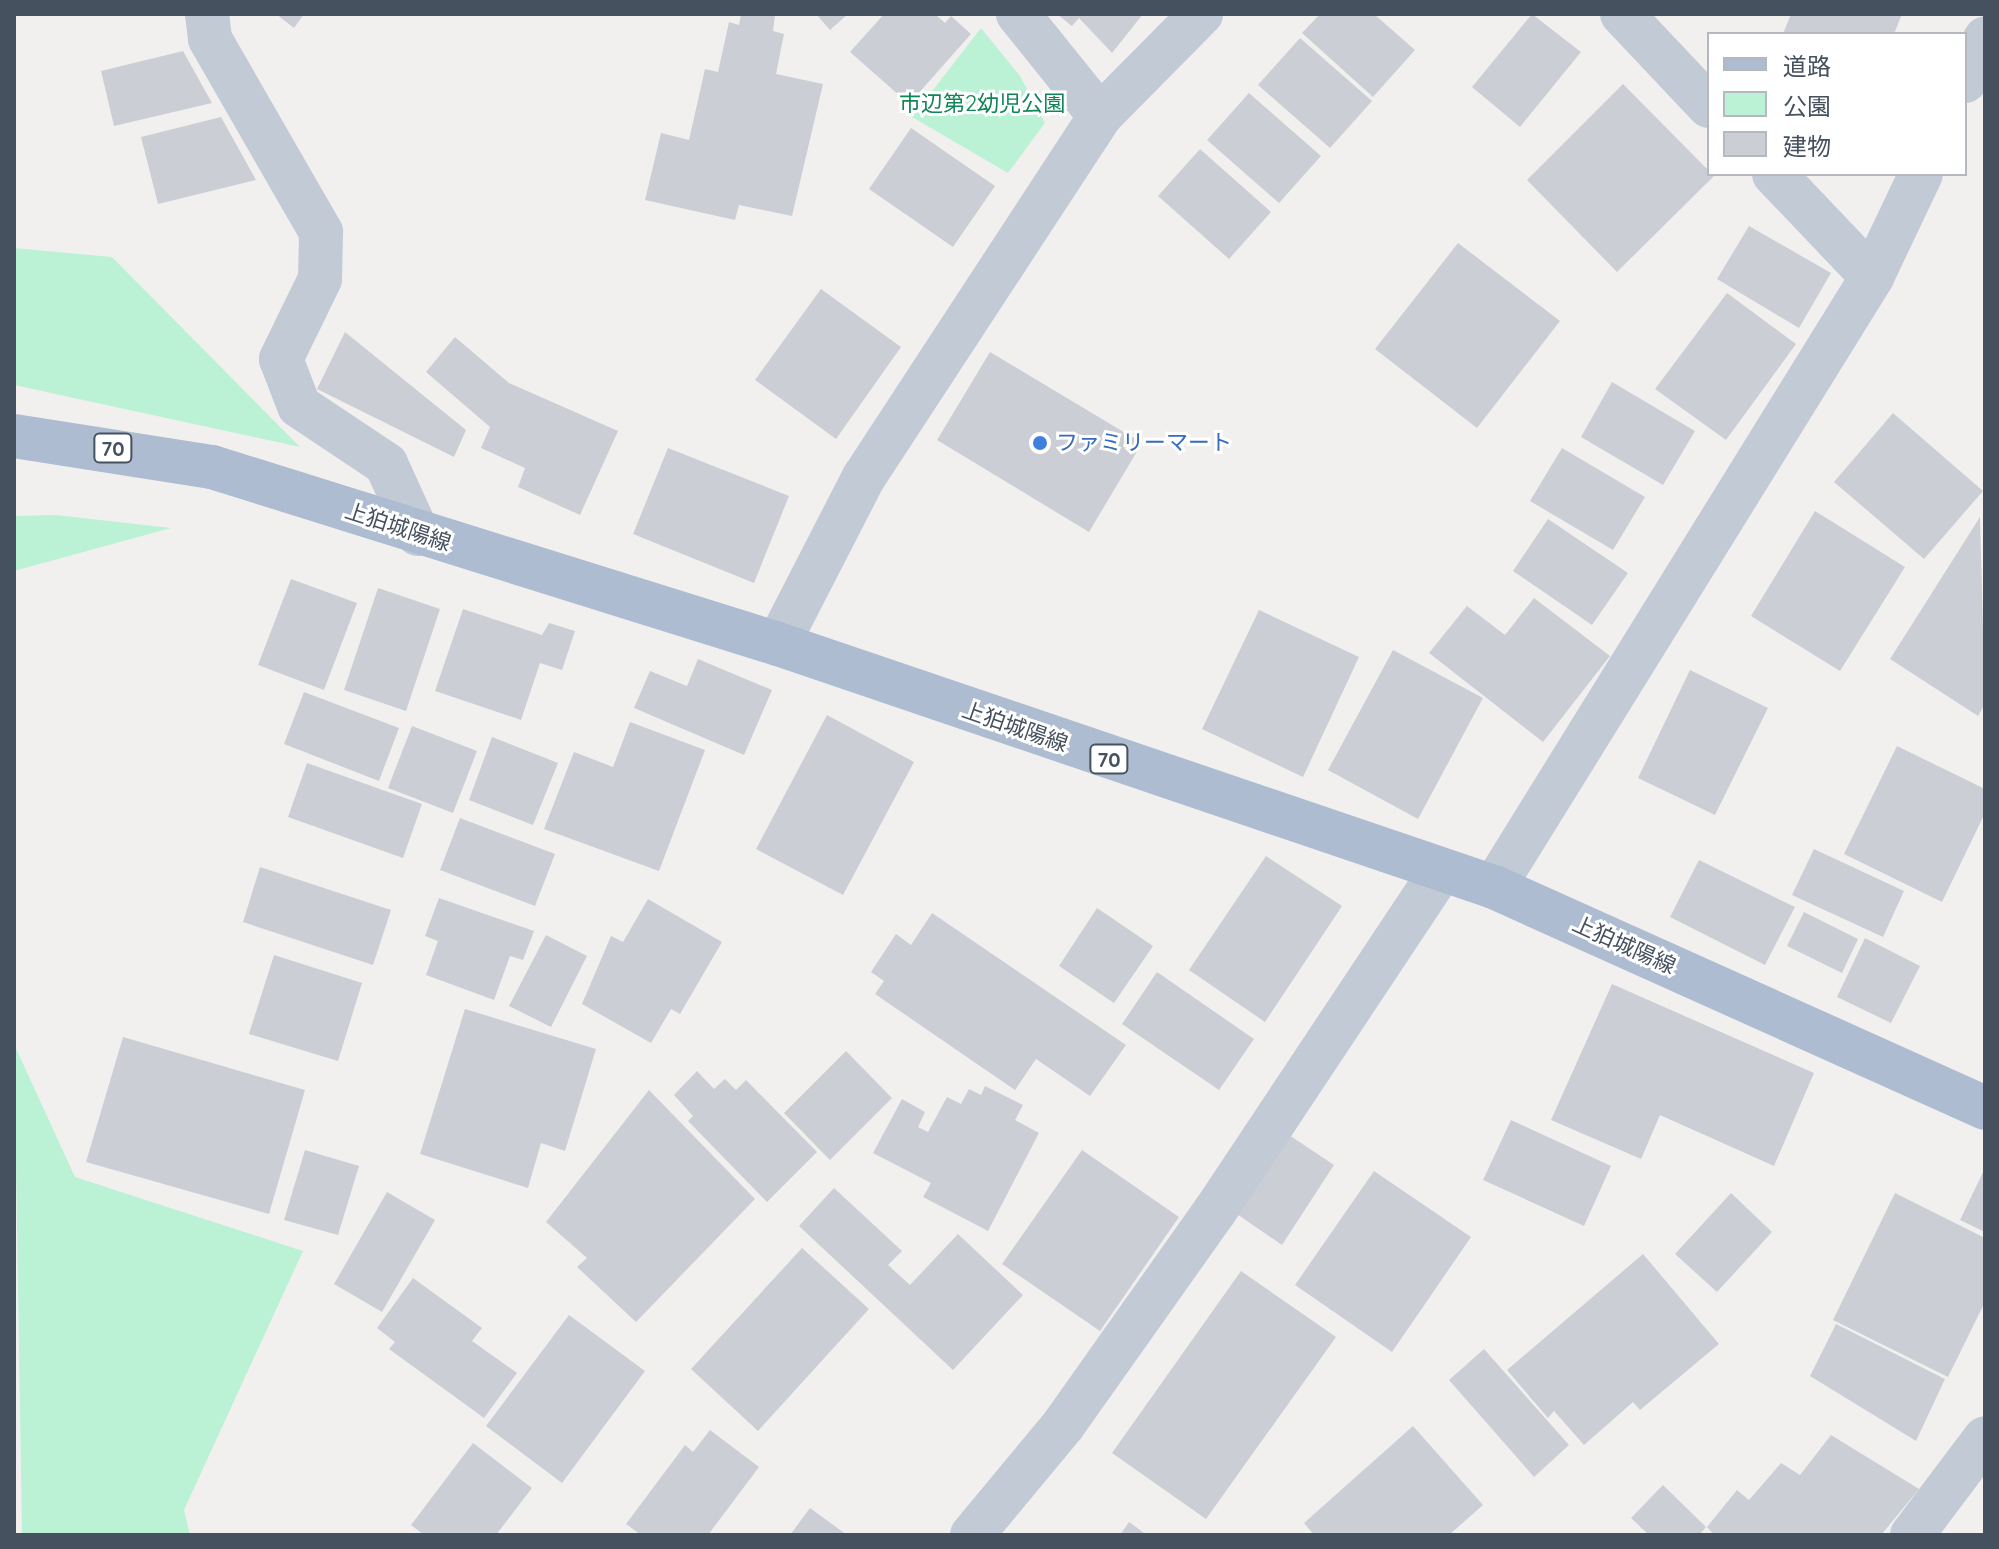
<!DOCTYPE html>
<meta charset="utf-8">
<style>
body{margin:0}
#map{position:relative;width:1999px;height:1549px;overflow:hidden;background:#f2f0ef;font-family:Quicksand,"Noto Sans JP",sans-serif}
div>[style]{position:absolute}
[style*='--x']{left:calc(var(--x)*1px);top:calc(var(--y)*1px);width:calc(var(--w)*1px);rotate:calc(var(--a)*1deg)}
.green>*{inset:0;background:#bbf2d6}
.building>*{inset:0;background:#cbced5}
.minor>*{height:44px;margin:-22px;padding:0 22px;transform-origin:22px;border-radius:22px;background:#c2cad5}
.primary>*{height:44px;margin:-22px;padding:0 22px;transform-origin:22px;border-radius:22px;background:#adbcd0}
.dots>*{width:22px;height:22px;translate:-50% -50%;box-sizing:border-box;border:4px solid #fff;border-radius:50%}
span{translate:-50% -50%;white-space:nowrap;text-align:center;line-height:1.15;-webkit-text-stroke:6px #fff;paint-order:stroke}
.shield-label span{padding:2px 6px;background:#fff;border:2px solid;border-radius:6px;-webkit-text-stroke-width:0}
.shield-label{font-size:20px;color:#46515f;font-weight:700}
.park-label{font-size:22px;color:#108656}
.shop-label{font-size:22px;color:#366cbe}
.left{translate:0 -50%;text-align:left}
.street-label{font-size:22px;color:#46515f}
.frame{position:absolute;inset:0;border:16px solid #46515f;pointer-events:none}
.legend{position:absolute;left:1707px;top:32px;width:260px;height:144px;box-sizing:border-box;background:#fff;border:2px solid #b5b9bf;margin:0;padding:10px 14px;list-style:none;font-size:24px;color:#46515f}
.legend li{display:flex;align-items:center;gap:16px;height:40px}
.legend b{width:40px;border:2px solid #b5b9bf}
</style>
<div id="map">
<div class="green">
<i style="clip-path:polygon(981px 28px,1020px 76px,1045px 123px,1008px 173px,912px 117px)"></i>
<i style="clip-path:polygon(14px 248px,112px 257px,300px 447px,14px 385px)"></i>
<i style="clip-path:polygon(56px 515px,171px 528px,14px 571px,14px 516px)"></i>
<i style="clip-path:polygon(14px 1044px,75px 1177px,303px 1251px,184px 1510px,190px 1535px,22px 1535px)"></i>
</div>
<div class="building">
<i style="clip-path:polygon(276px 14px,304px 14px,294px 28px)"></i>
<i style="clip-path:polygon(741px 14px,775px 16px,773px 31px,784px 34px,776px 74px,823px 84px,792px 216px,739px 205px,735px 220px,645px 200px,661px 133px,689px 140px,705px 69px,718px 72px,729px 22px,739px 25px)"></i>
<i style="clip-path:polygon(816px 14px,848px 14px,830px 30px)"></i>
<i style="clip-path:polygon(884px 14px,935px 14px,945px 23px,951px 16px,971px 34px,909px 104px,850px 52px)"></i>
<i style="clip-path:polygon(1057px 14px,1143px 14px,1112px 53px,1079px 18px,1072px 26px)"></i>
<i style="clip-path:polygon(1320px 14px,1374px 14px,1415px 50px,1373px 97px,1302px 33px)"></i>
<i style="clip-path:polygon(1532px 14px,1581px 52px,1520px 127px,1472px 87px)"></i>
<i style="clip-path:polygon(1791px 14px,1902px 14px,1894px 34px,1783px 34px)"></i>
<i style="clip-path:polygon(1300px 38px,1372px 101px,1330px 148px,1258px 85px)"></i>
<i style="clip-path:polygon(183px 51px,212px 103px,114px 126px,101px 71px)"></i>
<i style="clip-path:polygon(1623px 84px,1714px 176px,1617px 272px,1527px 180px)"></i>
<i style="clip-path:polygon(1249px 93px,1321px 156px,1279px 203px,1207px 140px)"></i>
<i style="clip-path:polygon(221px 117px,256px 180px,158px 204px,141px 137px)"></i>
<i style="clip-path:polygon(911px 128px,995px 186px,953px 247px,869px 189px)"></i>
<i style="clip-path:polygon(1200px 149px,1271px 212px,1229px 259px,1158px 196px)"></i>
<i style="clip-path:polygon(1749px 226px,1831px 273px,1799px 328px,1717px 279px)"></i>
<i style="clip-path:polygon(1458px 243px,1560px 321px,1477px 428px,1375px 349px)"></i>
<i style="clip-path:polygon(821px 289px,901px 347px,836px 439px,755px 380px)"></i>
<i style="clip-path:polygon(1727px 293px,1796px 344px,1726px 440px,1655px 389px)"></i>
<i style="clip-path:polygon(345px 332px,466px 430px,454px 457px,317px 389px)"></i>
<i style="clip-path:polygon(455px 337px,509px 383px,618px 431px,580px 515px,518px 487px,525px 468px,481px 448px,490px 427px,426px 372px)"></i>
<i style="clip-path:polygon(990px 352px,1142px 443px,1089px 532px,937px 440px)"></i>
<i style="clip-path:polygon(1612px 382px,1695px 431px,1663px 485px,1581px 437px)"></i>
<i style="clip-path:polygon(1893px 413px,1983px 491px,1924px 559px,1834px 482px)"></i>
<i style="clip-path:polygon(668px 448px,789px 496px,754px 583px,633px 534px)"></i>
<i style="clip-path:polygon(1562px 448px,1645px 497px,1613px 550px,1530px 501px)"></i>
<i style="clip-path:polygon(1815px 511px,1905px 567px,1840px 671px,1751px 616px)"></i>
<i style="clip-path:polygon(1980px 517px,1985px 704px,1978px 716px,1890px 659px)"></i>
<i style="clip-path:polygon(1548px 519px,1628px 573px,1592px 625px,1513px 571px)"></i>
<i style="clip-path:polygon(291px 579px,357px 603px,324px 690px,258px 665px)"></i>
<i style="clip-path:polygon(378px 588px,440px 609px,406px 711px,344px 690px)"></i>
<i style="clip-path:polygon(1534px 598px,1610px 656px,1543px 742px,1429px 653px,1467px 606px,1505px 635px)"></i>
<i style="clip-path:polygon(463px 609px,542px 635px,549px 623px,575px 631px,562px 670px,540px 663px,521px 720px,435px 691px)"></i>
<i style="clip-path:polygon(1259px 610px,1359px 657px,1303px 777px,1202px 729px)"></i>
<i style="clip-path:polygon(1393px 650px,1483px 698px,1418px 819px,1328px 770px)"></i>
<i style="clip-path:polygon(698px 659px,772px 690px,744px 755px,634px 708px,650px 671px,687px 686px)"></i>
<i style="clip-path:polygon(1690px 670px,1768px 708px,1715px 815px,1638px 778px)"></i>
<i style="clip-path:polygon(304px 692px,399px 728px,379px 781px,284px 744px)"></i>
<i style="clip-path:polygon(827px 715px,914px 762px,843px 895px,756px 849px)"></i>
<i style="clip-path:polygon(630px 722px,705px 750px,659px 871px,544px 829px,574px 752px,613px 767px)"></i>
<i style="clip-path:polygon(412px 726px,477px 751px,453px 813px,388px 788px)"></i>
<i style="clip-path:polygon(492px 737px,558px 763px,533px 825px,469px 800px)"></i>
<i style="clip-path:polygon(1897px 746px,1985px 789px,1985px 813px,1942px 902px,1844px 854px)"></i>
<i style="clip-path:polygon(307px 763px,422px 804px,403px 858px,288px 817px)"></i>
<i style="clip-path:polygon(460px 818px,555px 854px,535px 906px,440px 870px)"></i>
<i style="clip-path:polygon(1814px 849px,1904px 891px,1883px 937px,1792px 895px)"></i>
<i style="clip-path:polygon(1266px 856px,1342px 906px,1265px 1022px,1189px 970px)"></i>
<i style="clip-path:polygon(1699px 860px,1795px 907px,1765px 965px,1670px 917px)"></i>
<i style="clip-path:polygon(260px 867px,391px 910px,373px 965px,243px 922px)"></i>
<i style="clip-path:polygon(439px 898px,534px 931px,523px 960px,510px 956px,494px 1000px,426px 975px,438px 941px,425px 936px)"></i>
<i style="clip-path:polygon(648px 899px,722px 942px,680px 1014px,671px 1009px,651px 1043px,582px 1004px,611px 936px,623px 942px)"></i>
<i style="clip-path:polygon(1097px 908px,1153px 946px,1114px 1003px,1059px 966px)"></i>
<i style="clip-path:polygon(1804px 912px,1858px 939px,1842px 973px,1787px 946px)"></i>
<i style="clip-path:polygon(932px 913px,1126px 1045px,1090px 1096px,1036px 1059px,1015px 1090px,875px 994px,884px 981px,871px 972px,896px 934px,911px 945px)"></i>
<i style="clip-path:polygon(546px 935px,587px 956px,551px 1027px,509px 1006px)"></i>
<i style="clip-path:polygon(1865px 938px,1920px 966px,1891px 1023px,1837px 997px)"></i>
<i style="clip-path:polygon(274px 955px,362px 983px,338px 1061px,249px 1034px)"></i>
<i style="clip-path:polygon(1157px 972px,1254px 1039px,1219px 1090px,1122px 1024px)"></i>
<i style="clip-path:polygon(1612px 984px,1814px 1073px,1774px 1166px,1660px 1115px,1641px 1159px,1551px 1120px)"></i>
<i style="clip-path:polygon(465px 1009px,596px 1049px,565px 1151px,541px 1143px,528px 1188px,420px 1154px)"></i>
<i style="clip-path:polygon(123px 1037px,305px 1090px,269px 1214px,86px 1162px)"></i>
<i style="clip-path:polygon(846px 1051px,892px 1098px,830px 1160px,784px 1113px)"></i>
<i style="clip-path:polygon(697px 1071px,714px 1089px,725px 1079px,736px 1090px,746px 1080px,817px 1152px,767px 1202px,688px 1121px,693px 1116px,674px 1095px)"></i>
<i style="clip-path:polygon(985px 1086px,1023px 1105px,1015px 1120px,1039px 1133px,988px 1231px,923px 1197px,931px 1183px,873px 1153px,902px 1099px,925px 1112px,918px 1127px,928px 1132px,947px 1097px,961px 1104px,969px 1089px,981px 1095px)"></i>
<i style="clip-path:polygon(649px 1090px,755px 1199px,636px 1322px,577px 1267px,587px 1258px,546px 1222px)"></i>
<i style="clip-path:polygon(1511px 1120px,1611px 1166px,1584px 1226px,1483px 1180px)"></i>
<i style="clip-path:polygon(1286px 1133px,1334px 1165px,1282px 1245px,1234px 1212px)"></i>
<i style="clip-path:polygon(305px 1150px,359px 1166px,338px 1235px,284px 1220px)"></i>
<i style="clip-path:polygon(1082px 1150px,1179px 1217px,1100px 1331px,1002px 1264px)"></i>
<i style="clip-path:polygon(1985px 1168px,1985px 1232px,1960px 1220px)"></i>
<i style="clip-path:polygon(1374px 1171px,1471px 1237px,1392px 1352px,1295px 1285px)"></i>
<i style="clip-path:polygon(834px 1188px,902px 1251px,888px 1265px,910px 1285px,958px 1234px,1023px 1295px,953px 1370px,799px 1226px)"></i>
<i style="clip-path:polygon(387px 1192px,435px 1220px,382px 1312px,334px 1284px)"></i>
<i style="clip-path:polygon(1731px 1193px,1772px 1232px,1717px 1292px,1675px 1254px)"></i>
<i style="clip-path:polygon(1895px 1193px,1985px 1238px,1985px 1302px,1948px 1377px,1833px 1320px)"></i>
<i style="clip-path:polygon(802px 1248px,869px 1309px,758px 1431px,691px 1369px)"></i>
<i style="clip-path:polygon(1643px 1254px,1719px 1344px,1640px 1410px,1633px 1402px,1584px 1445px,1554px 1411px,1548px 1418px,1507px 1370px)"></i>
<i style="clip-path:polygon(1241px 1271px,1336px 1337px,1206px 1519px,1112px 1453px)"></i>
<i style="clip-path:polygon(413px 1278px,482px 1328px,472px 1341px,517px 1373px,484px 1418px,389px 1349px,395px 1342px,377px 1328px)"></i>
<i style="clip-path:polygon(569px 1315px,645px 1371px,562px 1483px,486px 1426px)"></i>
<i style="clip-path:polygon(1836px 1324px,1945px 1379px,1916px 1441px,1810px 1376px)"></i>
<i style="clip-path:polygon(1484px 1349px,1569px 1445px,1534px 1477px,1449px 1380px)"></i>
<i style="clip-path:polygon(1413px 1426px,1483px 1505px,1449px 1535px,1314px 1535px,1304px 1523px)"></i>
<i style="clip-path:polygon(710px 1430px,759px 1467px,708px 1535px,641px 1535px,626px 1524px,685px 1445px,693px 1452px)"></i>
<i style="clip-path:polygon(1831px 1435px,1919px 1489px,1881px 1535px,1714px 1535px,1707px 1527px,1737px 1490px,1749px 1500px,1781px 1463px,1800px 1475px)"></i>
<i style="clip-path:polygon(473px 1443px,532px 1488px,496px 1535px,424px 1535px,411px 1525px)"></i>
<i style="clip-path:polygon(1663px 1485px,1706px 1527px,1699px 1535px,1649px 1535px,1631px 1518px)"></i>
<i style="clip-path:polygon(810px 1508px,847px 1535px,790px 1535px)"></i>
<i style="clip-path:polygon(1129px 1522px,1147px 1535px,1120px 1535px)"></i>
</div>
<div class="minor">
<i style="--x:207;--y:14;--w:25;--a:83"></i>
<i style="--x:210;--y:39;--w:223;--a:60.1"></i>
<i style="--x:321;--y:232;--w:47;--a:91.2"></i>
<i style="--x:320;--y:279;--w:89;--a:116"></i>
<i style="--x:281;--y:359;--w:50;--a:69"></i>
<i style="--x:299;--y:406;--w:105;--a:33.7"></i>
<i style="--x:386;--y:464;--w:77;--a:65.4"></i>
<i style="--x:1018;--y:14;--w:131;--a:51.2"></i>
<i style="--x:1622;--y:14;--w:127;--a:46.6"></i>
<i style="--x:1965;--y:81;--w:47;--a:-64.5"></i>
<i style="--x:1774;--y:174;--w:142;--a:46.4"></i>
<i style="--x:778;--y:644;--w:188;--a:-62.8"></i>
<i style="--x:864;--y:477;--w:431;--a:-56.8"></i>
<i style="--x:1100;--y:116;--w:144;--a:-45.3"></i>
<i style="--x:1494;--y:887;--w:718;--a:-58.21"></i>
<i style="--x:1872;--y:277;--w:114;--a:-64.6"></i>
<i style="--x:972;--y:1535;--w:144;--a:-50.3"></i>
<i style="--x:1064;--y:1424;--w:261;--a:-54.7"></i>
<i style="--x:1215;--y:1211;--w:405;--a:-56.4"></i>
<i style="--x:1912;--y:1535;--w:121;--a:-53"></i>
</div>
<div class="primary">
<i style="--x:14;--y:436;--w:200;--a:8.9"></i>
<i style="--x:212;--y:467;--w:593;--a:17.37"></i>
<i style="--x:778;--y:644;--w:756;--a:18.75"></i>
<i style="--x:1494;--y:887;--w:538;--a:24.23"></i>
</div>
<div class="dots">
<i style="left:1040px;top:443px;background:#3f7fe0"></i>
</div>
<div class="shield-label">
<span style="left:113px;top:448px">70</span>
<span style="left:1109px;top:759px">70</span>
</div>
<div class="park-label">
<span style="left:982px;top:104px">市辺第2幼児公園</span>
</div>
<div class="shop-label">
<span class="left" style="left:1056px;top:443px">ファミリーマート</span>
</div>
<div class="street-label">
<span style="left:398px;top:527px;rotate:18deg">上狛城陽線</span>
<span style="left:1015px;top:727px;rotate:19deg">上狛城陽線</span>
<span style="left:1624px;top:945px;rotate:24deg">上狛城陽線</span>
</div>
<div class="frame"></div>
<ul class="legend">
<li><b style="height:10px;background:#adbcd0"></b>道路</li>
<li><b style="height:22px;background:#bbf2d6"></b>公園</li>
<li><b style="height:22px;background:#cbced5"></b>建物</li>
</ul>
</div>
